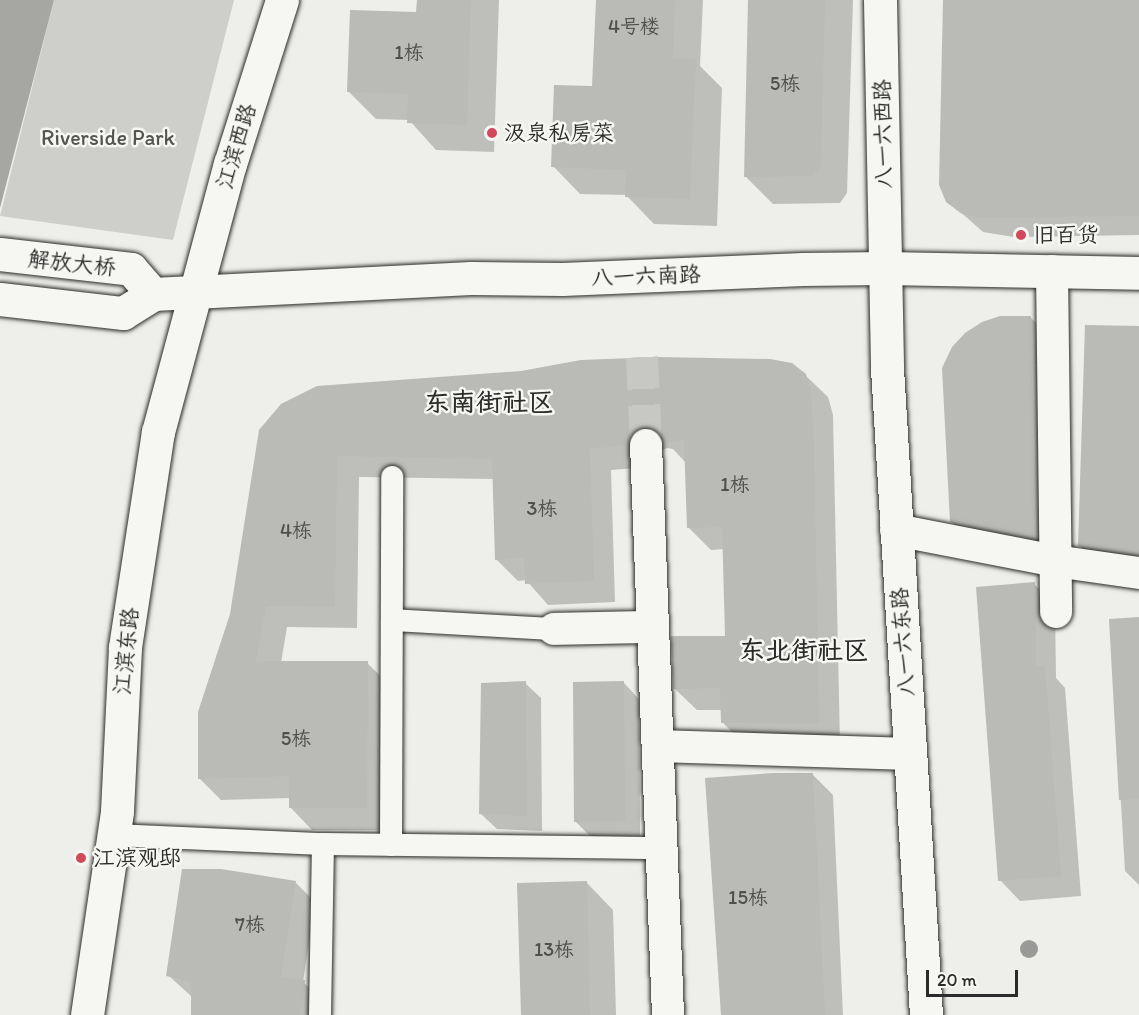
<!DOCTYPE html>
<meta charset="utf-8">
<style>
body{margin:0}
#map{position:relative;width:1139px;height:1015px;overflow:hidden;background:#eeeeea;font-family:Itim,"LXGW WenKai TC",sans-serif}
div>[style]{position:absolute}
[style*='--x']{left:calc(var(--x)*1px);top:calc(var(--y)*1px);width:calc(var(--w)*1px);rotate:calc(var(--a)*1deg)}
.green>*{inset:0;background:#cececa}
.water>*{inset:0;background:#a6a6a3}
.shadow>*{inset:0;background:#0003}
.building>*{inset:0;background:#babab7}
.minor-tunnel>*{height:32px;margin-top:-16px;transform-origin:0;background:repeating-linear-gradient(90deg,#c7c7c4 0 32px,transparent 0 48px)}
.roads{filter:drop-shadow(0 0 2px #2b2b2b) drop-shadow(0 0 2px #2b2b2b)}
.pedestrian>*{height:22px;margin:-11px;padding:0 11px;transform-origin:11px;border-radius:11px;background:#f6f6f2}
.minor>*{height:32px;margin:-16px;padding:0 16px;transform-origin:16px;border-radius:16px;background:#f6f6f2}
.tertiary>*{height:33px;margin:-16.5px;padding:0 16.5px;transform-origin:16.5px;border-radius:16.5px;background:#f6f6f2}
.secondary>*{height:33px;margin:-16.5px;padding:0 16.5px;transform-origin:16.5px;border-radius:16.5px;background:#f6f6f2}
.trees>*{width:18px;height:18px;margin:-9px;border-radius:50%;background:#999997}
.dots>*{width:16px;height:16px;translate:-50% -50%;box-sizing:border-box;border:3px solid #f6f6f2;border-radius:50%}
span{translate:-50% -50%;white-space:nowrap;text-align:center;line-height:1.15;-webkit-text-stroke:5px #f6f6f2;paint-order:stroke}
.number-label{font-size:20px;color:#4f4f4e}
.number-label span{-webkit-text-stroke-width:0}
.poi-label{font-size:22px;color:#2b2b2b}
.left{translate:0 -50%;text-align:left}
.street-label{font-size:22px;color:#2b2b2b}
.park-label{font-size:22px;color:#545453}
.quarter-label{font-size:26px;color:#2b2b2b;font-weight:700}
.scale{position:absolute;left:926px;top:970px;width:92px;height:27px;box-sizing:border-box;border:3px solid #2b2b2b;border-top:0;padding-left:8px;font-size:18px;line-height:21px;white-space:nowrap;color:#2b2b2b;-webkit-text-stroke:4px #f6f6f2;paint-order:stroke}
</style>
<div id="map">
<div class="green">
<i style="clip-path:polygon(54px 0,234px 0,173px 240px,0 216px)"></i>
</div>
<div class="water">
<i style="clip-path:polygon(0 0,54px 0,0 208px)"></i>
</div>
<div class="shadow">
<i style="clip-path:polygon(418px 0,499px 0,494px 152px,436px 150px,409px 120px,376px 119px,349px 92px,418px 14px)"></i>
<i style="clip-path:polygon(597px 0,703px 0,700px 66px,722px 88px,717px 226px,654px 224px,626px 195px,580px 194px,553px 166px,594px 88px)"></i>
<i style="clip-path:polygon(750px 0,853px 0,847px 193px,840px 203px,773px 204px,745px 176px)"></i>
<i style="clip-path:polygon(945px 0,1139px 0,1139px 235px,1014px 237px,983px 232px,948px 201px)"></i>
<i style="clip-path:polygon(1030px 317px,1051px 337px,1054px 558px,972px 542px,952px 522px)"></i>
<i style="clip-path:polygon(1139px 328px,1139px 570px,1100px 566px,1080px 546px)"></i>
<i style="clip-path:polygon(805px 375px,828px 397px,833px 415px,840px 744px,744px 744px,722px 722px,722px 710px,697px 710px,675px 689px,726px 637px,724px 549px,711px 550px,689px 528px,686px 463px,673px 449px,667px 448px,658px 452px,650px 467px,611px 470px,615px 602px,548px 605px,526px 580px,518px 581px,496px 559px,494px 479px,359px 477px,357px 628px,287px 627px,281px 663px,367px 663px,389px 684px,388px 830px,312px 830px,291px 808px,291px 798px,221px 800px,199px 778px,231px 615px,261px 431px)"></i>
<i style="clip-path:polygon(1034px 584px,1055px 604px,1056px 678px,1065px 688px,1081px 896px,1020px 901px,1000px 880px)"></i>
<i style="clip-path:polygon(1139px 618px,1139px 885px,1125px 871px,1110px 620px)"></i>
<i style="clip-path:polygon(525px 683px,541px 698px,542px 831px,497px 829px,481px 814px)"></i>
<i style="clip-path:polygon(624px 683px,639px 699px,640px 836px,591px 837px,575px 821px)"></i>
<i style="clip-path:polygon(813px 775px,833px 795px,843px 1015px,722px 1015px)"></i>
<i style="clip-path:polygon(295px 882px,315px 902px,303px 982px,324px 1002px,322px 1015px,192px 1015px,192px 997px,168px 975px)"></i>
<i style="clip-path:polygon(586px 882px,613px 910px,616px 1015px,523px 1015px)"></i>
</div>
<div class="building">
<i style="clip-path:polygon(417px 0,471px 0,467px 125px,407px 123px,408px 94px,347px 92px,350px 10px,416px 12px)"></i>
<i style="clip-path:polygon(596px 0,675px 0,673px 58px,696px 59px,690px 199px,625px 197px,626px 170px,551px 167px,554px 85px,592px 86px)"></i>
<i style="clip-path:polygon(748px 0,825px 0,821px 166px,812px 176px,744px 177px)"></i>
<i style="clip-path:polygon(943px 0,1139px 0,1139px 216px,981px 218px,962px 214px,946px 202px,939px 185px)"></i>
<i style="clip-path:polygon(1000px 316px,1031px 316px,1034px 539px,950px 522px,942px 368px,952px 347px,965px 333px,982px 322px)"></i>
<i style="clip-path:polygon(1085px 325px,1139px 326px,1139px 554px,1078px 546px)"></i>
<i style="clip-path:polygon(658px 357px,770px 359px,792px 363px,806px 374px,811px 392px,814px 439px,819px 723px,721px 723px,720px 688px,673px 689px,671px 636px,725px 636px,722px 527px,687px 528px,684px 440px,663px 442px,655px 429px,645px 427px,636px 430px,630px 436px,628px 445px,590px 449px,594px 581px,525px 584px,524px 558px,495px 560px,492px 459px,337px 456px,335px 607px,266px 606px,256px 661px,368px 661px,367px 808px,289px 808px,289px 776px,198px 779px,198px 712px,230px 614px,259px 430px,281px 404px,317px 386px,521px 371px,581px 360px)"></i>
<i style="clip-path:polygon(1035px 582px,1036px 666px,1045px 666px,1061px 876px,998px 881px,976px 587px)"></i>
<i style="clip-path:polygon(1139px 617px,1139px 799px,1119px 800px,1109px 619px)"></i>
<i style="clip-path:polygon(526px 681px,527px 816px,479px 814px,481px 683px)"></i>
<i style="clip-path:polygon(624px 681px,625px 821px,574px 822px,573px 682px)"></i>
<i style="clip-path:polygon(774px 773px,813px 773px,825px 1015px,721px 1015px,705px 778px)"></i>
<i style="clip-path:polygon(182px 869px,221px 869px,296px 881px,281px 977px,305px 980px,300px 1015px,191px 1015px,191px 982px,166px 976px)"></i>
<i style="clip-path:polygon(587px 881px,590px 1015px,521px 1015px,517px 883px)"></i>
</div>
<div class="minor-tunnel">
<i style="--x:642;--y:357;--w:88;--a:87.4"></i>
</div>
<div class="roads">
<div class="pedestrian">
<i style="--x:392;--y:620;--w:162;--a:3.2"></i>
<i style="--x:114;--y:835;--w:209;--a:2.5"></i>
<i style="--x:323;--y:844;--w:339;--a:0.7"></i>
<i style="--x:391;--y:845;--w:368;--a:-89.8"></i>
<i style="--x:320;--y:1015;--w:171;--a:-89"></i>
</div>
<div class="minor">
<i style="--x:1052;--y:271;--w:341;--a:89.3"></i>
<i style="--x:646;--y:445;--w:570;--a:87.79"></i>
<i style="--x:896;--y:530;--w:162;--a:11"></i>
<i style="--x:1055;--y:561;--w:85;--a:8.1"></i>
<i style="--x:554;--y:629;--w:99;--a:-1.2"></i>
<i style="--x:658;--y:746;--w:252;--a:1.8"></i>
</div>
<div class="tertiary">
<i style="--x:880;--y:0;--w:368;--a:88.9"></i>
<i style="--x:887;--y:368;--w:648;--a:86.55"></i>
</div>
<div class="secondary">
<i style="--x:0;--y:254;--w:132;--a:6.5"></i>
<i style="--x:131;--y:269;--w:33;--a:49"></i>
<i style="--x:153;--y:294;--w:318;--a:-2.9"></i>
<i style="--x:471;--y:278;--w:91;--a:0.6"></i>
<i style="--x:562;--y:279;--w:241;--a:-2.4"></i>
<i style="--x:803;--y:269;--w:82;--a:-0.7"></i>
<i style="--x:885;--y:268;--w:254;--a:1.1"></i>
<i style="--x:0;--y:299;--w:124;--a:6.5"></i>
<i style="--x:123;--y:313;--w:36;--a:-32"></i>
<i style="--x:87;--y:1015;--w:206;--a:-81.6"></i>
<i style="--x:117;--y:811;--w:164;--a:-87.2"></i>
<i style="--x:125;--y:647;--w:218;--a:-81.3"></i>
<i style="--x:158;--y:432;--w:278;--a:-75"></i>
<i style="--x:230;--y:164;--w:172;--a:-72.4"></i>
</div>
</div>
<div class="trees">
<i style="left:1029px;top:949px"></i>
</div>
<div class="dots">
<i style="left:492px;top:133px;background:#d1495b"></i>
<i style="left:1021px;top:235px;background:#d1495b"></i>
<i style="left:81px;top:858px;background:#d1495b"></i>
</div>
<div class="number-label">
<span style="left:634px;top:26px">4号楼</span>
<span style="left:409px;top:52px">1栋</span>
<span style="left:785px;top:83px">5栋</span>
<span style="left:735px;top:484px">1栋</span>
<span style="left:542px;top:508px">3栋</span>
<span style="left:296px;top:530px">4栋</span>
<span style="left:296px;top:738px">5栋</span>
<span style="left:748px;top:897px">15栋</span>
<span style="left:250px;top:924px">7栋</span>
<span style="left:554px;top:949px">13栋</span>
</div>
<div class="poi-label">
<span class="left" style="left:504px;top:133px">汲泉私房菜</span>
<span class="left" style="left:1033px;top:235px">旧百货</span>
<span class="left" style="left:93px;top:858px">江滨观邸</span>
</div>
<div class="street-label">
<span style="left:883px;top:134px;rotate:-91deg">八一六西路</span>
<span style="left:236px;top:146px;rotate:-73deg">江滨西路</span>
<span style="left:72px;top:263px;rotate:6deg">解放大桥</span>
<span style="left:646px;top:276px;rotate:-2deg">八一六南路</span>
<span style="left:903px;top:642px;rotate:-94deg">八一六东路</span>
<span style="left:126px;top:651px;rotate:-84deg">江滨东路</span>
</div>
<div class="park-label">
<span style="left:108px;top:138px">Riverside Park</span>
</div>
<div class="quarter-label">
<span style="left:489px;top:403px">东南街社区</span>
<span style="left:804px;top:651px">东北街社区</span>
</div>
<div class="scale">20 m</div>
</div>
